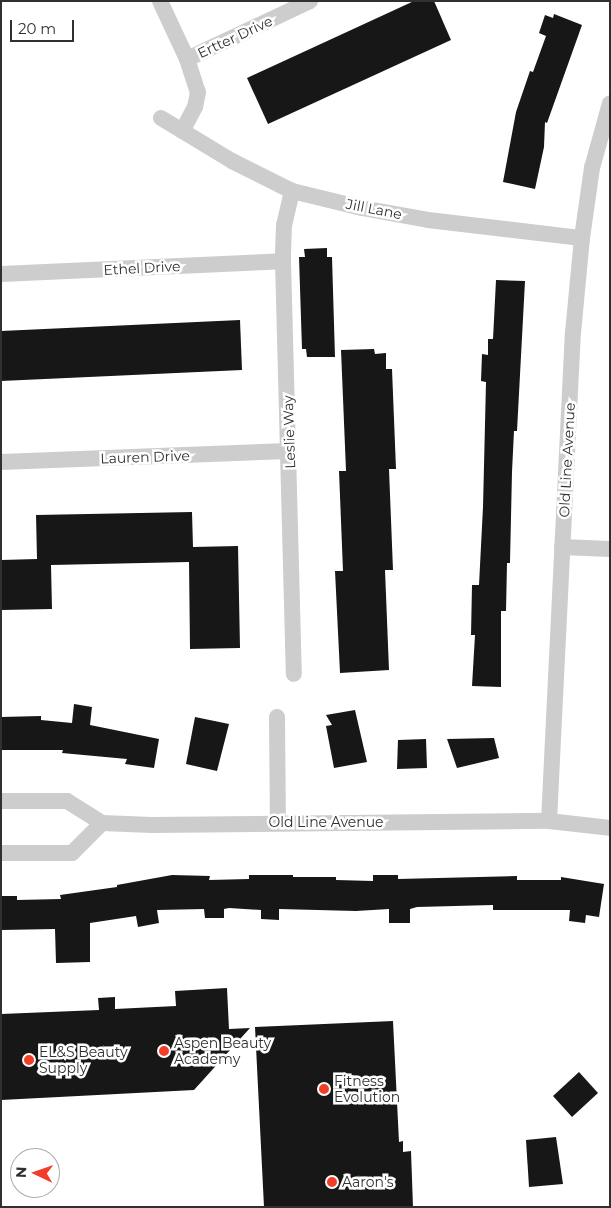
<!DOCTYPE html>
<style>
body{margin:0}
#map{position:relative;width:611px;height:1208px;overflow:hidden;background:#fff;font-family:Montserrat,sans-serif}
div>[style]{position:absolute}
[style*='--x']{left:calc(var(--x)*1px);top:calc(var(--y)*1px);width:calc(var(--w)*1px);rotate:calc(var(--a)*1deg)}
.building>*{inset:0;background:#171717}
.minor>*{height:16px;margin:-8px;padding:0 8px;transform-origin:8px;border-radius:8px;background:#cdcdcd}
.dots>*{width:14px;height:14px;translate:-50% -50%;box-sizing:border-box;border:2px solid #fff;border-radius:50%}
span{translate:-50% -50%;white-space:nowrap;text-align:center;line-height:1.15;-webkit-text-stroke:5px #fff;paint-order:stroke}
.street-label{font-size:14px;color:#303030}
.poi-label{font-size:14px;color:#303030}
.left{translate:0 -50%;text-align:left}
.frame{position:absolute;inset:0;border:2px solid #303030;pointer-events:none}
.north{position:absolute;left:10px;top:1148px;width:50px;height:50px;box-sizing:border-box;background:#fff;border:1px solid #acacac;border-radius:50%;rotate:273deg;font-size:14px;font-weight:700;line-height:20px;text-align:center;color:#303030}
.north::after{content:'';display:block;margin:auto;width:18px;height:22px;background:#f13d29;clip-path:polygon(50% 0,100% 100%,50% 72%,0 100%)}
.scale{position:absolute;left:10px;top:20px;width:64px;height:22px;box-sizing:border-box;border:2px solid #303030;border-top:0;padding-left:6px;font-size:15px;line-height:18px;white-space:nowrap;color:#303030;-webkit-text-stroke:4px #fff;paint-order:stroke}
</style>
<div id="map">
<div class="building">
<i style="clip-path:polygon(414px 1px,434px 1px,451px 40px,268px 124px,247px 78px)"></i>
<i style="clip-path:polygon(554px 14px,582px 25px,547px 123px,545px 122px,544px 147px,535px 189px,503px 182px,516px 112px,530px 71px,533px 72px,546px 36px,539px 33px,545px 15px,553px 18px)"></i>
<i style="clip-path:polygon(327px 248px,327px 257px,332px 257px,335px 357px,307px 357px,306px 349px,302px 349px,299px 257px,305px 257px,304px 249px)"></i>
<i style="clip-path:polygon(496px 280px,525px 281px,517px 431px,514px 431px,512px 472px,510px 563px,507px 563px,506px 611px,501px 611px,501px 687px,472px 686px,475px 635px,471px 635px,472px 585px,479px 585px,483px 507px,486px 382px,481px 381px,482px 354px,488px 355px,488px 339px,493px 339px)"></i>
<i style="clip-path:polygon(240px 320px,242px 370px,1px 381px,1px 331px)"></i>
<i style="clip-path:polygon(374px 349px,375px 354px,386px 353px,386px 369px,392px 369px,396px 469px,389px 469px,393px 570px,385px 570px,389px 670px,340px 673px,335px 571px,343px 571px,339px 471px,346px 471px,341px 350px)"></i>
<i style="clip-path:polygon(192px 512px,193px 547px,238px 546px,240px 648px,190px 649px,189px 562px,51px 565px,52px 609px,1px 610px,1px 560px,37px 559px,36px 515px)"></i>
<i style="clip-path:polygon(74px 704px,92px 707px,90px 725px,159px 739px,154px 768px,125px 764px,127px 759px,62px 753px,63px 750px,1px 750px,1px 717px,41px 716px,41px 720px,72px 723px)"></i>
<i style="clip-path:polygon(355px 710px,367px 762px,334px 768px,326px 726px,332px 725px,326px 715px)"></i>
<i style="clip-path:polygon(195px 717px,229px 724px,217px 771px,186px 764px)"></i>
<i style="clip-path:polygon(494px 738px,499px 758px,457px 768px,447px 739px)"></i>
<i style="clip-path:polygon(426px 739px,427px 768px,397px 769px,398px 740px)"></i>
<i style="clip-path:polygon(172px 875px,210px 876px,209px 880px,249px 879px,249px 875px,293px 875px,293px 877px,336px 877px,336px 880px,373px 881px,373px 875px,398px 875px,398px 879px,517px 876px,517px 880px,561px 880px,561px 877px,604px 884px,599px 917px,586px 915px,585px 923px,569px 921px,570px 910px,493px 910px,493px 905px,417px 907px,410px 909px,410px 923px,389px 923px,389px 909px,356px 911px,279px 909px,279px 920px,261px 919px,261px 910px,229px 908px,224px 909px,224px 918px,205px 918px,204px 909px,157px 910px,159px 923px,138px 927px,136px 916px,90px 923px,90px 962px,56px 963px,55px 929px,1px 930px,1px 896px,17px 896px,17px 900px,61px 899px,60px 895px,117px 887px,117px 885px)"></i>
<i style="clip-path:polygon(227px 988px,229px 1029px,250px 1028px,194px 1090px,1px 1100px,1px 1014px,99px 1010px,98px 998px,115px 997px,115px 1009px,176px 1006px,175px 991px)"></i>
<i style="clip-path:polygon(393px 1021px,399px 1142px,403px 1141px,403px 1152px,411px 1151px,413px 1207px,264px 1207px,255px 1027px)"></i>
<i style="clip-path:polygon(579px 1072px,598px 1093px,572px 1117px,553px 1096px)"></i>
<i style="clip-path:polygon(556px 1137px,563px 1184px,529px 1187px,526px 1140px)"></i>
</div>
<div class="minor">
<i style="--x:160;--y:1;--w:64;--a:65"></i>
<i style="--x:187;--y:59;--w:35;--a:72"></i>
<i style="--x:198;--y:92;--w:15;--a:101"></i>
<i style="--x:195;--y:107;--w:27;--a:118"></i>
<i style="--x:187;--y:59;--w:136;--a:-25.2"></i>
<i style="--x:161;--y:118;--w:83;--a:31.2"></i>
<i style="--x:232;--y:161;--w:67;--a:26.6"></i>
<i style="--x:292;--y:191;--w:72;--a:13.7"></i>
<i style="--x:362;--y:208;--w:67;--a:10.3"></i>
<i style="--x:428;--y:220;--w:155;--a:6.7"></i>
<i style="--x:292;--y:191;--w:35;--a:103"></i>
<i style="--x:284;--y:225;--w:36;--a:92"></i>
<i style="--x:283;--y:261;--w:413;--a:88.5"></i>
<i style="--x:1;--y:274;--w:282;--a:-2.6"></i>
<i style="--x:1;--y:462;--w:288;--a:-2.2"></i>
<i style="--x:562;--y:547;--w:48;--a:2.4"></i>
<i style="--x:277;--y:717;--w:106;--a:89.5"></i>
<i style="--x:1;--y:801;--w:66;--a:0"></i>
<i style="--x:67;--y:801;--w:41;--a:32.2"></i>
<i style="--x:102;--y:823;--w:50;--a:2.3"></i>
<i style="--x:152;--y:825;--w:397;--a:-0.6"></i>
<i style="--x:549;--y:821;--w:61;--a:6.5"></i>
<i style="--x:549;--y:821;--w:489;--a:-87.2"></i>
<i style="--x:573;--y:333;--w:95;--a:-84.6"></i>
<i style="--x:582;--y:238;--w:71;--a:-81.9"></i>
<i style="--x:592;--y:168;--w:67;--a:-74.5"></i>
<i style="--x:1;--y:853;--w:71;--a:0"></i>
<i style="--x:72;--y:853;--w:42;--a:-45"></i>
</div>
<div class="dots">
<i style="left:164px;top:1051px;background:#f13d29"></i>
<i style="left:29px;top:1060px;background:#f13d29"></i>
<i style="left:324px;top:1089px;background:#f13d29"></i>
<i style="left:332px;top:1182px;background:#f13d29"></i>
</div>
<div class="street-label">
<span style="left:235px;top:37px;rotate:-25deg">Ertter Drive</span>
<span style="left:374px;top:209px;rotate:11deg">Jill Lane</span>
<span style="left:142px;top:268px;rotate:-3deg">Ethel Drive</span>
<span style="left:289px;top:432px;rotate:-92deg">Leslie Way</span>
<span style="left:145px;top:457px;rotate:-2deg">Lauren Drive</span>
<span style="left:567px;top:460px;rotate:-87deg">Old Line Avenue</span>
<span style="left:326px;top:822px">Old Line Avenue</span>
</div>
<div class="poi-label">
<span class="left" style="left:174px;top:1051px">Aspen Beauty<br>Academy</span>
<span class="left" style="left:39px;top:1060px">EL&amp;S Beauty<br>Supply</span>
<span class="left" style="left:334px;top:1089px">Fitness<br>Evolution</span>
<span class="left" style="left:342px;top:1182px">Aaron's</span>
</div>
<div class="frame"></div>
<div class="north">N</div>
<div class="scale">20 m</div>
</div>
